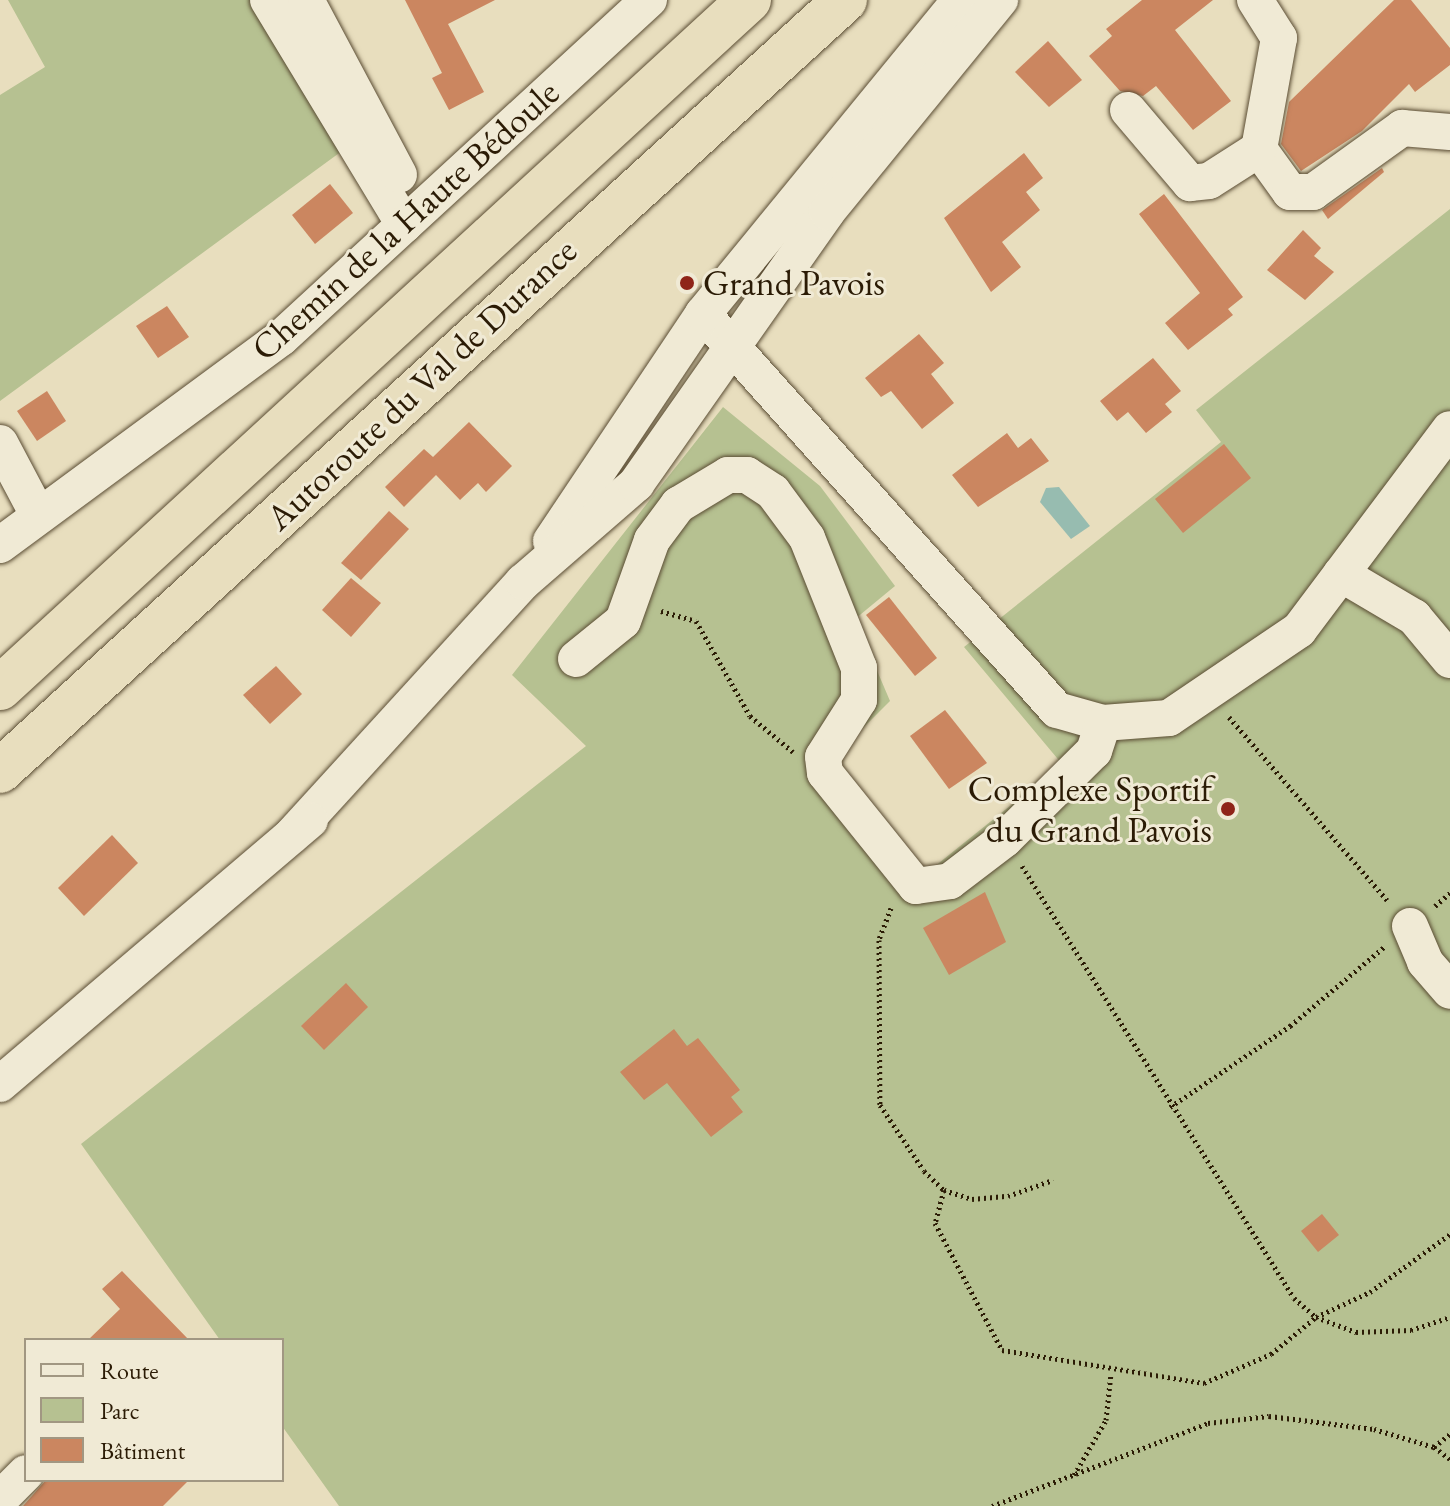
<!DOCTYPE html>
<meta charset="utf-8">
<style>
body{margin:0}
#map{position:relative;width:1450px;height:1506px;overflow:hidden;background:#e8debe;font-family:"EB Garamond",serif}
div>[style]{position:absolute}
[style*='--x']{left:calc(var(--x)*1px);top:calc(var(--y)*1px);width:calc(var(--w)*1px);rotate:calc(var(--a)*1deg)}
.green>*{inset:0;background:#b6c191}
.water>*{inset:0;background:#97bcb0}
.building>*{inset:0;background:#cb8660}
.path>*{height:5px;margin-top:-2.5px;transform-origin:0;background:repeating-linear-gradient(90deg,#2b1b05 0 2px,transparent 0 6px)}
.roads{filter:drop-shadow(0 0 2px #5a4c33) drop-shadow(0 0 2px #5a4c33)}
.minor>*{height:36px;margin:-18px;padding:0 18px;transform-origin:18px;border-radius:18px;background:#f0ead5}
.highway>*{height:44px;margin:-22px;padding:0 22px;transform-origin:22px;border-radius:22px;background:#e8debe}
.dots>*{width:22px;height:22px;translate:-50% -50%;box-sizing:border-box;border:4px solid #f0ead5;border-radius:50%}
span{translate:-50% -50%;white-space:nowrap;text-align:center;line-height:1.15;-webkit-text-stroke:6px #f0ead5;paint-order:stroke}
.street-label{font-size:36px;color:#2b1b05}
.poi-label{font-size:36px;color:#2b1b05}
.left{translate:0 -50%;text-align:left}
.right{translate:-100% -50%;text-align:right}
.legend{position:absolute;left:24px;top:1338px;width:260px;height:144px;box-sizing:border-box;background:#f0ead5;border:2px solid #a19782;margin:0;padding:10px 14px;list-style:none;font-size:24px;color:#2b1b05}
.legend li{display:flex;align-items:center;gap:16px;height:40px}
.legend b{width:40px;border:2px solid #a19782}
</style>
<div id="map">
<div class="green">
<i style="clip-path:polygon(8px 0,251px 0,342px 151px,0 401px,0 95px,45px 67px)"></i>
<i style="clip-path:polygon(1450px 209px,1450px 1506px,339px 1506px,282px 1426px,282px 1340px,220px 1340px,81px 1144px,586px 746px,512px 675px,723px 407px,820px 486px,895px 586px,855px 619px,890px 701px,830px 761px,924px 875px,1062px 764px,964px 647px,1221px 442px,1196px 410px)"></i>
</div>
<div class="water">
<i style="clip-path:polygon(1059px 487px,1090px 526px,1071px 539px,1040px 502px,1046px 488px)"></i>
</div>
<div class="building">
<i style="clip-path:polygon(405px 0,495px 0,448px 24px,484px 92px,449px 110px,432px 78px,442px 73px)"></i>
<i style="clip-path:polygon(1142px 0,1213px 0,1175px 30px,1231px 101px,1193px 130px,1156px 86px,1143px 96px,1120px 91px,1089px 56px,1112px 36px,1106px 29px)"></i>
<i style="clip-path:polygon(1394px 0,1411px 0,1450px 48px,1450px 65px,1415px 92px,1409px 84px,1362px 131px,1301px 171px,1281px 144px,1289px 102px)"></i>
<i style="clip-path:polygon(1048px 41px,1082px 80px,1049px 107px,1015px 72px)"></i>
<i style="clip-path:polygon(1024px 153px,1043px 178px,1026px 192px,1040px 210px,1002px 242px,1021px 267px,991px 292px,944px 218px)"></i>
<i style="clip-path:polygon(1382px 168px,1384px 172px,1328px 219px,1322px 210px)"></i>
<i style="clip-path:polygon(330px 184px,353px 213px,315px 244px,292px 215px)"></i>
<i style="clip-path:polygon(1164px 194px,1243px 297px,1228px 309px,1233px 315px,1188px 350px,1165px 323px,1200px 293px,1139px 214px)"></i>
<i style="clip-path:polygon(1303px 230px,1321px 248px,1314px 256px,1334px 272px,1305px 300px,1267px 270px)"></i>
<i style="clip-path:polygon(167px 306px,189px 337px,158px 358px,136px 326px)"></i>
<i style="clip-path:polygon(919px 334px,944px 363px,931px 374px,954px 403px,922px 429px,891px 391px,881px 397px,865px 378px)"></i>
<i style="clip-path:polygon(1153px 358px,1181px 391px,1165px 404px,1172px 412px,1146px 433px,1128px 412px,1117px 421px,1100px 401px)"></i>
<i style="clip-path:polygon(47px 391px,66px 421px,37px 441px,17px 411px)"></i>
<i style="clip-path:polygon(469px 422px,512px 466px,486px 492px,478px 483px,460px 500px,436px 475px,404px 507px,385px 487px,424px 449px,433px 457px)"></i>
<i style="clip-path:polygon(1007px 433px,1018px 448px,1031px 438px,1049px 461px,978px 507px,952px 475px)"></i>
<i style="clip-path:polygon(1224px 444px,1251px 478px,1183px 533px,1155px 499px)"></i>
<i style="clip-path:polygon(389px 511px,409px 529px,361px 580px,341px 563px)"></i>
<i style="clip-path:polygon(351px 578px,381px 603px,351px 637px,322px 610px)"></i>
<i style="clip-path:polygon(889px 597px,937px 658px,915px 676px,866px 615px)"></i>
<i style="clip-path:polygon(276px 666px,302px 694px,270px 724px,243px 695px)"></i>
<i style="clip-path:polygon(945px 710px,987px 763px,949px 789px,910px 736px)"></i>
<i style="clip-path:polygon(112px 835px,138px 863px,84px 916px,58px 888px)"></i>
<i style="clip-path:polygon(985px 892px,1006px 942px,949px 975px,923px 928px)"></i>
<i style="clip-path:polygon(346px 983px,368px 1007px,324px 1050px,301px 1026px)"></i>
<i style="clip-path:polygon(674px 1029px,687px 1046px,698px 1038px,740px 1090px,731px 1097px,743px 1112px,711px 1137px,667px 1083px,644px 1100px,620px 1072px)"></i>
<i style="clip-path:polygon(1322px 1214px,1339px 1235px,1318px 1252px,1301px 1231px)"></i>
<i style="clip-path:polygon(122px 1271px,155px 1305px,189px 1340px,88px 1340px,120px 1309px,102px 1289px)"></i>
<i style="clip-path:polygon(46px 1480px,189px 1480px,163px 1506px,23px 1506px)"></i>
</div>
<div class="path">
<i style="--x:661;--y:611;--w:36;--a:16"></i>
<i style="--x:696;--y:621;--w:109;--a:60.4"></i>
<i style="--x:750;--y:716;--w:56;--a:39.9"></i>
<i style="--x:1229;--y:717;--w:242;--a:49.2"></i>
<i style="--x:1022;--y:866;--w:510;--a:57.8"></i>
<i style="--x:1294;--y:1298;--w:29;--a:41"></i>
<i style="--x:1316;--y:1317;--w:43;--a:20.6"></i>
<i style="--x:1356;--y:1332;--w:55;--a:-2.1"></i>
<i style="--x:1411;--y:1330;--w:41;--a:-18.4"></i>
<i style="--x:1435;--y:906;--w:20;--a:-41"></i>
<i style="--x:891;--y:908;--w:34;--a:111"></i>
<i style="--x:879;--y:940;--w:165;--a:89.7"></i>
<i style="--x:880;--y:1105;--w:79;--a:56.3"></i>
<i style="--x:924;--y:1171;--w:28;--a:44"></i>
<i style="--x:944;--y:1190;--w:29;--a:18"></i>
<i style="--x:972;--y:1199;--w:36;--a:-5"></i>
<i style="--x:1008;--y:1196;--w:48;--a:-19.6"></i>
<i style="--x:1170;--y:1107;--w:145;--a:-34"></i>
<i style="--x:1290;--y:1026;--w:123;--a:-40"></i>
<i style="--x:944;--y:1190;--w:34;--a:105"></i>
<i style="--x:935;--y:1223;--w:144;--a:62.2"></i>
<i style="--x:1002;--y:1350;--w:205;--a:9.3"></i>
<i style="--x:1204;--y:1383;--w:73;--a:-23.4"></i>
<i style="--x:1271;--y:1354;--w:58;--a:-39.4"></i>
<i style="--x:1316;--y:1317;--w:60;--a:-24.8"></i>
<i style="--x:1370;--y:1292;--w:99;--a:-35.9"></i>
<i style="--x:1434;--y:1447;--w:21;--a:-39"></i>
<i style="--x:1074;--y:1475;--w:64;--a:-59.8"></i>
<i style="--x:1106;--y:1420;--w:47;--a:-83.9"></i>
<i style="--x:992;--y:1506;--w:231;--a:-21"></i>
<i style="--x:1208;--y:1423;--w:61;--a:-6.5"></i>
<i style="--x:1269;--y:1416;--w:106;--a:7.1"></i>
<i style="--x:1374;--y:1429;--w:63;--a:16.7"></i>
<i style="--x:1434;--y:1447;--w:20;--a:37"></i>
</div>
<div class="roads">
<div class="minor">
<i style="--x:268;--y:0;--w:263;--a:58.8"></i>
<i style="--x:306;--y:0;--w:198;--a:62"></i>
<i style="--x:1255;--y:0;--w:45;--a:57.7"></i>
<i style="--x:1279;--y:38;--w:113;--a:100.2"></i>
<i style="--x:1259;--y:149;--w:53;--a:54.2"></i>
<i style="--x:1290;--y:192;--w:23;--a:0"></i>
<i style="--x:1313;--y:192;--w:110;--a:-35.7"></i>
<i style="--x:1402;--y:128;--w:48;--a:4.8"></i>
<i style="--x:1128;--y:110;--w:96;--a:49.7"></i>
<i style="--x:1190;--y:183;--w:19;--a:-6"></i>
<i style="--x:1209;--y:181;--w:59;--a:-32.6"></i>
<i style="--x:703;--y:314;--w:531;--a:48.21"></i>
<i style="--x:1057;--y:710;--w:48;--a:15.8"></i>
<i style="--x:1103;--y:723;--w:66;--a:-4.3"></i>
<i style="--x:1169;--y:718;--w:157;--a:-34.1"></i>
<i style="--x:1299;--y:630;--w:251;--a:-53.1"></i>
<i style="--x:0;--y:443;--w:77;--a:62.1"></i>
<i style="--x:551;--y:541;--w:273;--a:-56.2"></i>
<i style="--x:703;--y:314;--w:406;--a:-50.7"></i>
<i style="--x:0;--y:545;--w:349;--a:-36.4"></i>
<i style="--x:281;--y:338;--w:500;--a:-42.6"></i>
<i style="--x:1341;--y:574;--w:85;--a:30.5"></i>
<i style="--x:1414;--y:617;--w:56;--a:50.1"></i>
<i style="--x:576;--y:659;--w:60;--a:-39"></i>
<i style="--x:623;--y:621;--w:86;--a:-70.3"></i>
<i style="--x:652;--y:540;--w:44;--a:-53.4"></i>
<i style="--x:678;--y:505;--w:58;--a:-31"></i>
<i style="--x:728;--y:475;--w:19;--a:0"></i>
<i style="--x:747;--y:475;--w:31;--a:33"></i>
<i style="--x:773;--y:492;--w:57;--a:53.5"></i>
<i style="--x:807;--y:538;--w:140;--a:68.2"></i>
<i style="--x:859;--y:668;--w:32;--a:90"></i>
<i style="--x:859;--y:700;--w:67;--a:122.3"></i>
<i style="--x:823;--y:757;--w:16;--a:83"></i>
<i style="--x:825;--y:773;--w:145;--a:51.2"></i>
<i style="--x:916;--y:886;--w:34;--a:-8"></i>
<i style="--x:950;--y:881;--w:69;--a:-37.4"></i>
<i style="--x:1005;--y:839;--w:125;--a:-44.7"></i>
<i style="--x:1094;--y:751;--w:29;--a:-72"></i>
<i style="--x:292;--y:835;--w:343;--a:-47.6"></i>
<i style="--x:523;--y:582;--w:150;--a:-40.9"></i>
<i style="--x:636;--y:484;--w:332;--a:-54.9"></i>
<i style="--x:827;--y:212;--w:274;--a:-50.8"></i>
<i style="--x:1410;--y:926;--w:39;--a:67"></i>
<i style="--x:1425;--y:962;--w:38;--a:49"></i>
<i style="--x:0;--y:1084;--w:407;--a:-40.4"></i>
<i style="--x:1;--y:1498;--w:35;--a:-45"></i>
</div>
<div class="highway">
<i style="--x:0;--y:688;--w:1017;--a:-42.57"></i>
<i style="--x:0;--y:771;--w:1144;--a:-42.38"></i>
</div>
</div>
<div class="dots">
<i style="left:687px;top:283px;background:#8f2418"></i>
<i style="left:1228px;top:809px;background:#8f2418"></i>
</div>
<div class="street-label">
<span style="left:405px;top:220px;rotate:-42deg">Chemin de la Haute Bédoule</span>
<span style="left:421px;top:384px;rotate:-43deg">Autoroute du Val de Durance</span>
</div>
<div class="poi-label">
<span class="left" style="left:703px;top:283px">Grand Pavois</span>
<span class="right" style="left:1212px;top:809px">Complexe Sportif<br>du Grand Pavois</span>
</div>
<ul class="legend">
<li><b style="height:10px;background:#f0ead5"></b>Route</li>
<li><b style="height:22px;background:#b6c191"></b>Parc</li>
<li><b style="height:22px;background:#cb8660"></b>Bâtiment</li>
</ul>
</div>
